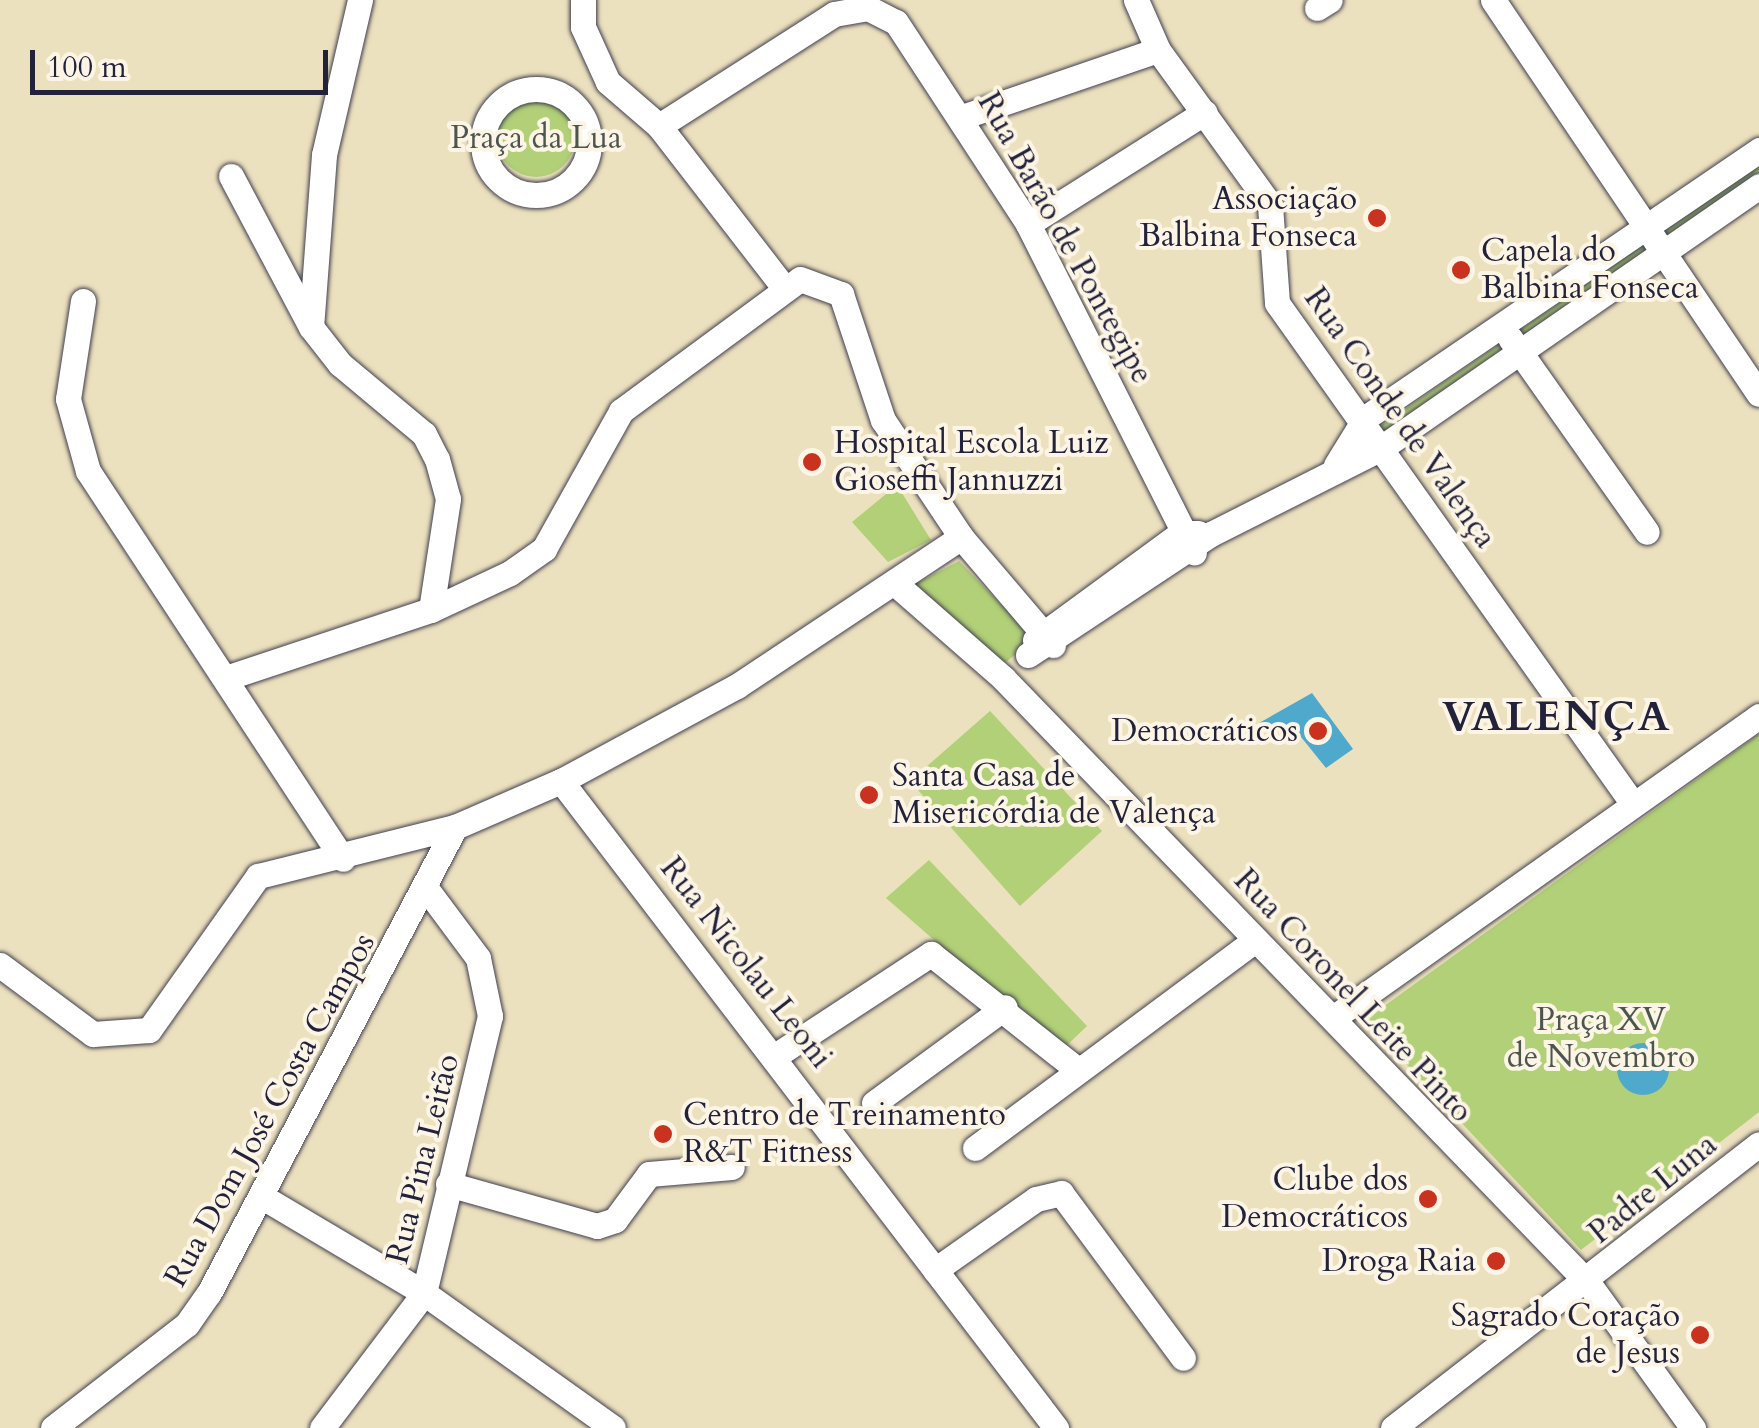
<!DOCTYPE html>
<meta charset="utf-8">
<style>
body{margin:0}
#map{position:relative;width:1759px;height:1428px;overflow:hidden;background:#ece1be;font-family:Cardo,serif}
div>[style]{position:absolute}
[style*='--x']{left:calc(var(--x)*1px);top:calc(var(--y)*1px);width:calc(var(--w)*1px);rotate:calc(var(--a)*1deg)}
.green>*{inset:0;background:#b1d077}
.round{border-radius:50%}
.water>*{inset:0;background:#4fa9cd}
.roads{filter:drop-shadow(0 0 2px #403f4f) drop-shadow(0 0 2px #403f4f)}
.minor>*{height:25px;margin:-12.5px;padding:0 12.5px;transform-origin:12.5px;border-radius:12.5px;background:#fff}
.minor>.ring{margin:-12.5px;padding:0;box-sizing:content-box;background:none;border:25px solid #fff;border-radius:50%}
.dots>*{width:28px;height:28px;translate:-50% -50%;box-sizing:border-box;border:5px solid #fcf5e5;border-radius:50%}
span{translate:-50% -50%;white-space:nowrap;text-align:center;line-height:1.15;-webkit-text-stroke:8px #fcf5e5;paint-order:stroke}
.park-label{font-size:32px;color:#4d564d}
.poi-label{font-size:32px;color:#22223b}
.right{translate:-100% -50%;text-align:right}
.left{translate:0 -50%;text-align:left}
.street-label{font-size:32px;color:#22223b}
.district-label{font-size:42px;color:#22223b;font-weight:700;letter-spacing:2.5px}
.scale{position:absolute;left:30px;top:50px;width:298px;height:45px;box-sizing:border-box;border:5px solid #22223b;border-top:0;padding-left:12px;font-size:30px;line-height:35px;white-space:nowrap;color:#22223b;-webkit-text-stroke:8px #fcf5e5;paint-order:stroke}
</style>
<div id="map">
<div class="green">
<i class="round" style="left:497px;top:99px;width:78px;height:78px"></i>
<i style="clip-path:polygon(1759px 165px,1759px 181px,1383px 443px,1375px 430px)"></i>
<i style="clip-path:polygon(897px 485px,931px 540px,888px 562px,852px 522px)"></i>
<i style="clip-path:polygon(959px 561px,1034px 639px,1005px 663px,910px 587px)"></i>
<i style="clip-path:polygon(990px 711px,1102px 831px,1020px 906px,910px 781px)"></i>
<i style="clip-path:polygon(1759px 734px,1759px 1112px,1581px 1250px,1365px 1020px)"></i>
<i style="clip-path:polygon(929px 860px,1087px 1026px,1061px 1051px,886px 898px)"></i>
</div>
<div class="water">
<i style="clip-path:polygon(1312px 693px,1353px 749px,1326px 768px,1293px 727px,1268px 735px,1259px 723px)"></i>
<i class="round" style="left:1617px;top:1043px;width:52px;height:52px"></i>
</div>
<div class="roads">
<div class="minor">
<i style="--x:360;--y:0;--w:159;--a:103.1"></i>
<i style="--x:324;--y:155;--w:172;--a:94.3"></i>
<i style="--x:311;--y:327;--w:47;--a:51.9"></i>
<i style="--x:340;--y:364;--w:109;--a:39.8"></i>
<i style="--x:424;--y:434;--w:28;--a:63"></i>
<i style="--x:437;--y:459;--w:41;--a:74.6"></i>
<i style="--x:448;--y:499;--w:112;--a:98.7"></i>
<i style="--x:583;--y:0;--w:27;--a:90"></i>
<i style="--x:583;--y:27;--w:60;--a:65.6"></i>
<i style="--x:608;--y:82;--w:67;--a:40.8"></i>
<i style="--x:659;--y:126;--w:205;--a:52.3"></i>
<i style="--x:1136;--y:0;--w:55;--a:66.3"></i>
<i style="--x:1158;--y:50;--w:191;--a:54.1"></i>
<i style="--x:1270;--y:205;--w:98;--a:85.9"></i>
<i style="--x:1277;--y:303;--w:615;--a:54.6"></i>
<i style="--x:1493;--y:0;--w:475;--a:56"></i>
<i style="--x:1317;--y:8;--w:15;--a:-32"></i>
<i class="ring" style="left:483px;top:89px;width:81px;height:81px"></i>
<i style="--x:962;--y:117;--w:207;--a:-18.9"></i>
<i style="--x:659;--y:126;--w:208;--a:-32.6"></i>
<i style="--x:834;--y:14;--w:35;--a:-10"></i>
<i style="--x:868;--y:8;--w:31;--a:27"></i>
<i style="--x:896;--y:22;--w:241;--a:56.8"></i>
<i style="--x:1028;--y:224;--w:368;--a:63.2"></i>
<i style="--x:231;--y:176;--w:171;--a:62.1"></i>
<i style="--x:1028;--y:224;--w:209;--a:-32.3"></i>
<i style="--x:83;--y:301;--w:99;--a:98.7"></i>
<i style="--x:68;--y:399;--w:75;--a:74.5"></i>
<i style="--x:88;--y:471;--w:464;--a:56.7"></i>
<i style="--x:1510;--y:338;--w:237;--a:54.8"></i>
<i style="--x:1336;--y:465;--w:55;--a:-58.3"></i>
<i style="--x:1365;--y:418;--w:477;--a:-34.2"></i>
<i style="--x:898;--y:586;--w:140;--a:41.2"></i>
<i style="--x:1003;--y:678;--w:843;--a:45.96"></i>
<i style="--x:1589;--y:1284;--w:178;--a:54.2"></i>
<i style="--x:1035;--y:640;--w:181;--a:-36.2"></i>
<i style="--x:1181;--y:533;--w:17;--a:0"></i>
<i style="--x:1028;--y:655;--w:219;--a:-33.5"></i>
<i style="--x:1211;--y:534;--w:191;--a:-26.8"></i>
<i style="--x:1381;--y:448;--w:460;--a:-34.7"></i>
<i style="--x:226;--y:678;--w:216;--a:-18.4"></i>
<i style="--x:431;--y:610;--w:87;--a:-25.1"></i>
<i style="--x:510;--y:573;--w:42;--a:-35.2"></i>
<i style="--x:544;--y:549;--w:158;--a:-60.8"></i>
<i style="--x:621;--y:411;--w:222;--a:-36.4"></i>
<i style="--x:800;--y:279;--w:44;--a:20.1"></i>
<i style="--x:841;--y:294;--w:133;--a:71.6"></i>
<i style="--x:883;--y:420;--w:141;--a:56.3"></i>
<i style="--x:961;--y:537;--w:142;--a:49.6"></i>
<i style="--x:561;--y:781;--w:815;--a:52.58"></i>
<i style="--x:0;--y:965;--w:116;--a:36.6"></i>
<i style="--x:93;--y:1034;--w:56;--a:-4.1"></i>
<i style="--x:149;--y:1030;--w:189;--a:-54.7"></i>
<i style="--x:258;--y:876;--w:203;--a:-14"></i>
<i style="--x:455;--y:827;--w:116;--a:-23.5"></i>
<i style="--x:561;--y:781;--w:200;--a:-28.4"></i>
<i style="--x:737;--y:686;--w:269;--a:-33.6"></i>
<i style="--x:1333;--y:1018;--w:522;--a:-35.33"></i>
<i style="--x:778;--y:1054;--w:183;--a:-33.2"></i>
<i style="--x:931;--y:954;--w:187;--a:38.3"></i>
<i style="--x:874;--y:1103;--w:162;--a:-36.2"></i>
<i style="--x:975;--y:1148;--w:349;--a:-36.6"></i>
<i style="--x:448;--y:1184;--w:155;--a:15.7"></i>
<i style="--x:597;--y:1226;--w:19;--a:-18"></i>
<i style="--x:615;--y:1220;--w:57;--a:-53.5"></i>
<i style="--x:649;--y:1174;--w:83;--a:-4.8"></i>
<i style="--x:264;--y:1198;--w:186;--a:30.7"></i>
<i style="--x:424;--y:1293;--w:232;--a:35.5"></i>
<i style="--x:935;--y:1270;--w:123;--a:-35.1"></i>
<i style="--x:1036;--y:1199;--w:26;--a:-13"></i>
<i style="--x:1061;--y:1193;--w:205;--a:53.5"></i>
<i style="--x:53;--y:1428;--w:170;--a:-37.8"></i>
<i style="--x:187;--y:1324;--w:38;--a:-55"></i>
<i style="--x:209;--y:1293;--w:527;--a:-62.17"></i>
<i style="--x:322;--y:1428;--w:169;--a:-52.9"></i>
<i style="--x:424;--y:1293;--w:285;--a:-76.6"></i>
<i style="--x:490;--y:1016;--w:59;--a:-101.7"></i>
<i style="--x:478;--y:958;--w:84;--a:-126.7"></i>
<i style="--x:1393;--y:1428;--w:463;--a:-37.8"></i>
</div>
</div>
<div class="dots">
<i style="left:1377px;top:218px;background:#c8321e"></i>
<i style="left:1461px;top:270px;background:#c8321e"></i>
<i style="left:812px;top:462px;background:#c8321e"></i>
<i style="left:1318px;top:731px;background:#c8321e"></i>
<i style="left:869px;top:795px;background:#c8321e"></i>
<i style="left:663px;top:1134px;background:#c8321e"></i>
<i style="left:1428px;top:1199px;background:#c8321e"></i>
<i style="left:1496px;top:1261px;background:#c8321e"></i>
<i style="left:1700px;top:1335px;background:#c8321e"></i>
</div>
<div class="park-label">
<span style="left:536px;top:138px">Praça da Lua</span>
<span style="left:1601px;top:1039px">Praça XV<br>de Novembro</span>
</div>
<div class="poi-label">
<span class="right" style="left:1357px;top:218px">Associação<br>Balbina Fonseca</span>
<span class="left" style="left:1481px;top:270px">Capela do<br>Balbina Fonseca</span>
<span class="left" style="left:834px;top:462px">Hospital Escola Luiz<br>Gioseffi Jannuzzi</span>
<span class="right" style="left:1298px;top:731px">Democráticos</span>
<span class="left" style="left:892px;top:795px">Santa Casa de<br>Misericórdia de Valença</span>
<span class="left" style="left:683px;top:1134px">Centro de Treinamento<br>R&amp;T Fitness</span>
<span class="right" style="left:1408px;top:1199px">Clube dos<br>Democráticos</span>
<span class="right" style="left:1476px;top:1261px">Droga Raia</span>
<span class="right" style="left:1680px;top:1335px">Sagrado Coração<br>de Jesus</span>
</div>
<div class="street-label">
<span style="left:1065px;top:238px;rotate:61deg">Rua Barão de Pontegipe</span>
<span style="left:1400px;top:418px;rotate:55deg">Rua Conde de Valença</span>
<span style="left:746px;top:963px;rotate:52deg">Rua Nicolau Leoni</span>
<span style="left:1353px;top:996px;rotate:47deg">Rua Coronel Leite Pinto</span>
<span style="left:270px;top:1110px;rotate:-61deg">Rua Dom José Costa Campos</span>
<span style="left:423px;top:1159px;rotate:-76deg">Rua Pina Leitão</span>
<span style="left:1653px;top:1189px;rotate:-39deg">Padre Luna</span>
</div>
<div class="district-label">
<span style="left:1557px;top:717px">VALENÇA</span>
</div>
<div class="scale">100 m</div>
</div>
